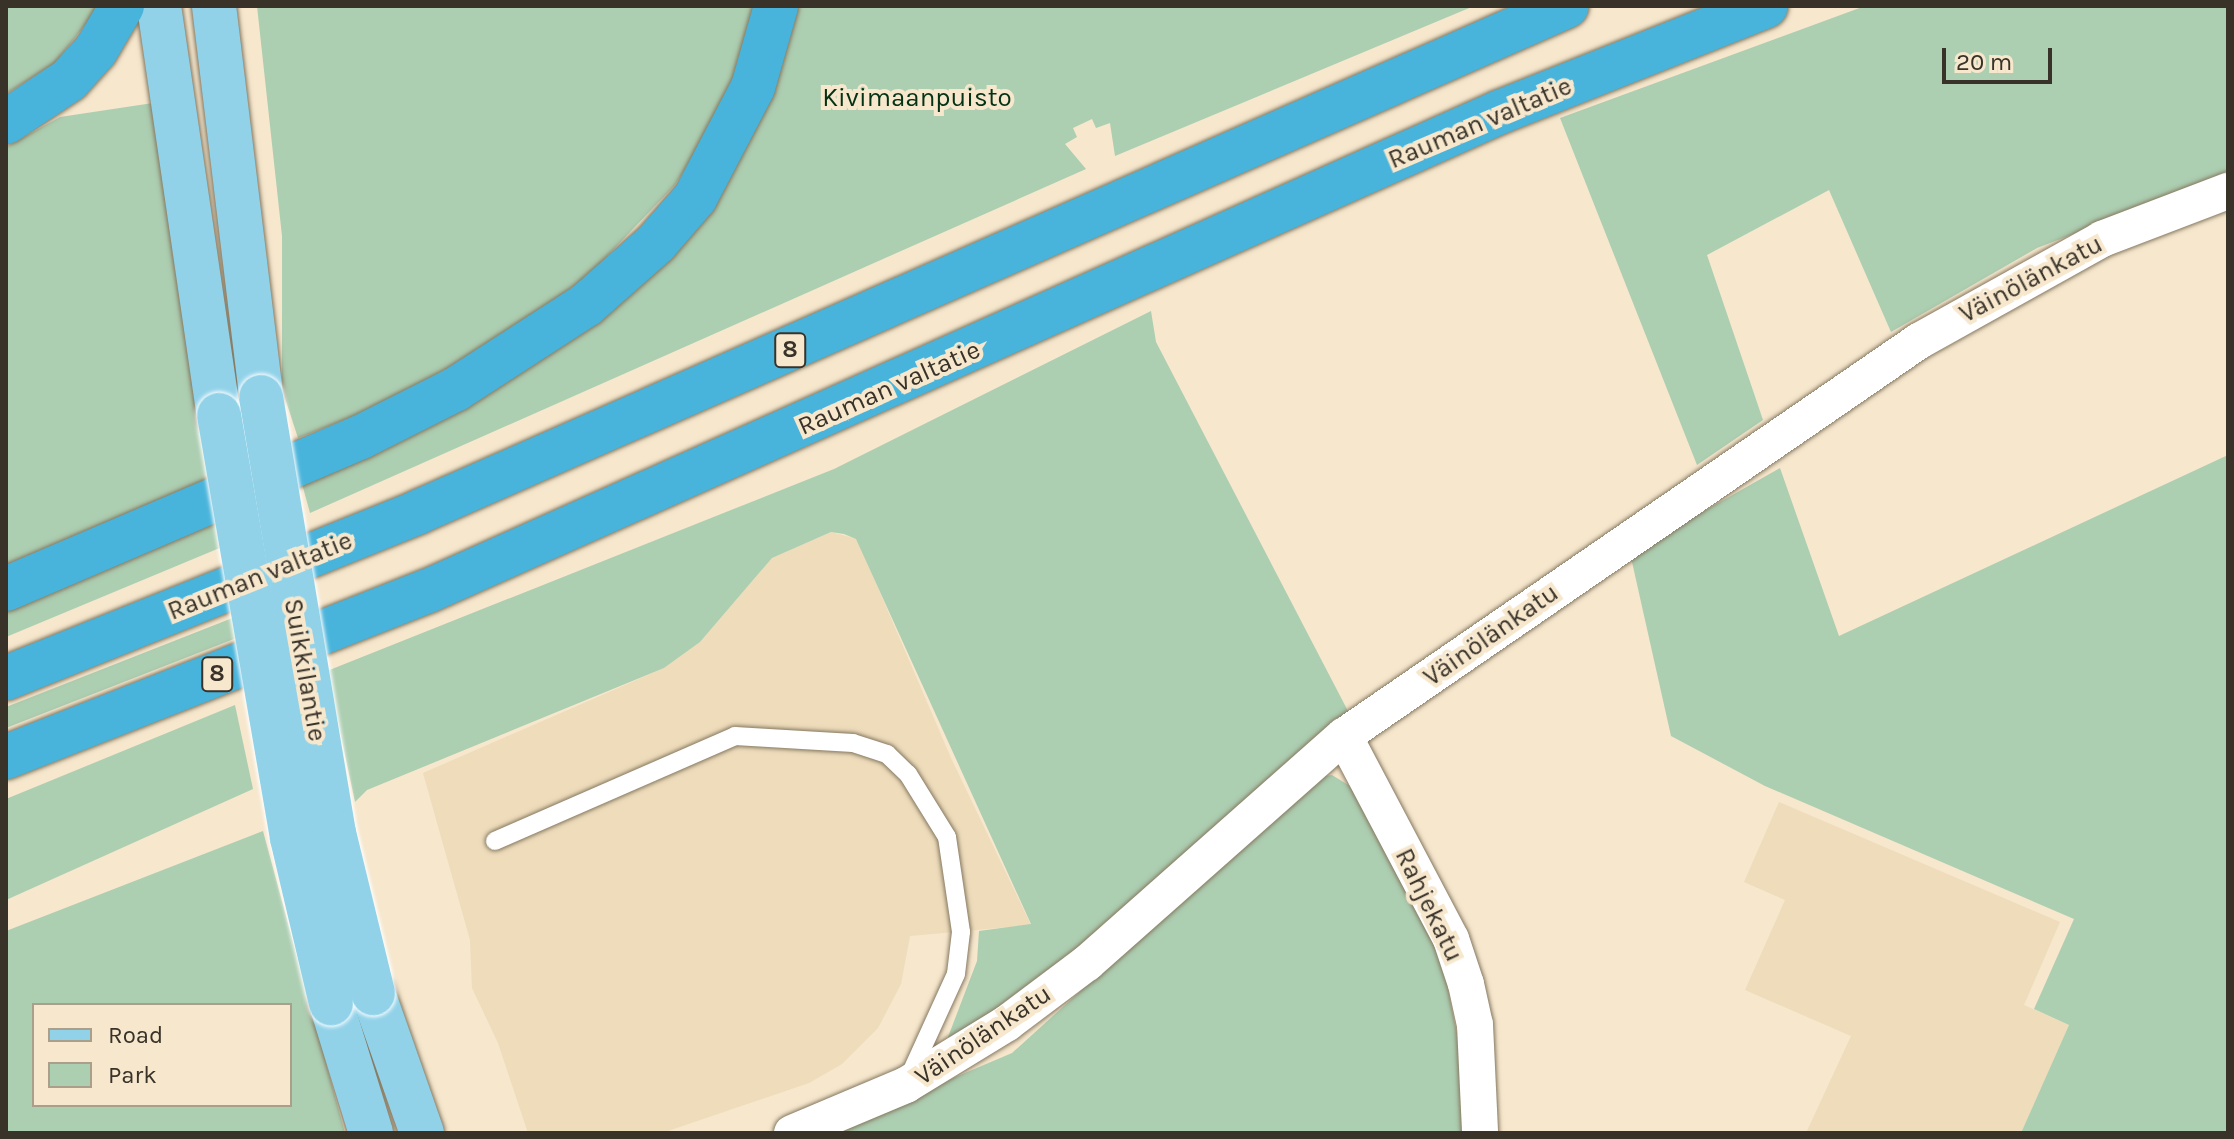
<!DOCTYPE html>
<meta charset="utf-8">
<style>
body{margin:0}
#map{position:relative;width:2234px;height:1139px;overflow:hidden;background:#f6e7cd;font-family:Karla,sans-serif}
div>[style]{position:absolute}
[style*='--x']{left:calc(var(--x)*1px);top:calc(var(--y)*1px);width:calc(var(--w)*1px);rotate:calc(var(--a)*1deg)}
.built>*{inset:0;background:#eedcbb}
.green>*{inset:0;background:#acceb1}
.roads{filter:drop-shadow(0 0 2px #857860) drop-shadow(0 0 2px #857860)}
.lane>*{height:18px;margin:-9px;padding:0 9px;transform-origin:9px;border-radius:9px;background:#fff}
.street>*{height:36px;margin:-18px;padding:0 18px;transform-origin:18px;border-radius:18px;background:#fff}
.primary>*{height:44px;margin:-22px;padding:0 22px;transform-origin:22px;border-radius:22px;background:#91d2e9}
.highway>*{height:44px;margin:-22px;padding:0 22px;transform-origin:22px;border-radius:22px;background:#48b4db}
.bridges{filter:drop-shadow(0 0 2px #fff) drop-shadow(0 0 2px #fff)}
.primary-bridge>*{height:44px;margin:-22px;padding:0 22px;transform-origin:22px;border-radius:22px;background:#91d2e9}
span{translate:-50% -50%;white-space:nowrap;text-align:center;line-height:1.15;-webkit-text-stroke:8px #f6e7cd;paint-order:stroke}
.shield-label span{padding:2px 6px;background:#f6e7cd;border:2px solid;border-radius:6px;-webkit-text-stroke-width:0}
.shield-label{font-size:24px;color:#383228;font-weight:700}
.park-label{font-size:26px;color:#043214}
.street-label{font-size:26px;color:#383228}
.frame{position:absolute;inset:0;border:8px solid #383228;pointer-events:none}
.legend{position:absolute;left:32px;top:1003px;width:260px;height:104px;box-sizing:border-box;background:#f6e7cd;border:2px solid #aa9f8b;margin:0;padding:10px 14px;list-style:none;font-size:24px;color:#383228}
.legend li{display:flex;align-items:center;gap:16px;height:40px}
.legend b{width:40px;border:2px solid #aa9f8b}
.scale{position:absolute;left:1942px;top:48px;width:110px;height:36px;box-sizing:border-box;border:4px solid #383228;border-top:0;padding-left:10px;font-size:24px;line-height:28px;white-space:nowrap;color:#383228;-webkit-text-stroke:6px #f6e7cd;paint-order:stroke}
</style>
<div id="map">
<div class="built">
<i style="clip-path:polygon(831px 532px,857px 539px,951px 758px,1031px 925px,910px 936px,901px 984px,878px 1028px,842px 1064px,809px 1083px,662px 1133px,528px 1133px,498px 1043px,472px 988px,470px 940px,423px 773px,664px 668px,700px 642px,772px 558px)"></i>
<i style="clip-path:polygon(1779px 802px,2060px 922px,2024px 1005px,2069px 1025px,2021px 1133px,1806px 1133px,1851px 1036px,1745px 990px,1785px 900px,1744px 882px)"></i>
</div>
<div class="green">
<i style="clip-path:polygon(6px 6px,100px 6px,55px 63px,6px 94px)"></i>
<i style="clip-path:polygon(257px 6px,754px 6px,731px 87px,705px 140px,674px 186px,590px 274px,497px 342px,367px 411px,298px 438px,282px 389px,282px 236px)"></i>
<i style="clip-path:polygon(795px 6px,1474px 6px,1115px 156px,1110px 123px,1096px 128px,1092px 119px,1073px 128px,1077px 137px,1065px 144px,1086px 169px,310px 513px,302px 484px,624px 298px)"></i>
<i style="clip-path:polygon(1865px 6px,2228px 6px,2228px 175px,2037px 248px,1891px 332px,1829px 190px,1707px 255px,1763px 420px,1697px 465px,1560px 118px)"></i>
<i style="clip-path:polygon(153px 103px,210px 479px,6px 565px,6px 147px,60px 117px)"></i>
<i style="clip-path:polygon(1151px 311px,1156px 342px,1349px 713px,1033px 988px,954px 1042px,948px 1037px,977px 961px,979px 931px,1031px 924px,856px 539px,844px 534px,831px 532px,772px 558px,700px 642px,664px 668px,367px 790px,355px 802px,327px 671px,834px 469px)"></i>
<i style="clip-path:polygon(2228px 455px,2228px 1133px,2021px 1133px,2069px 1025px,2034px 1009px,2074px 919px,1765px 786px,1671px 736px,1630px 553px,1780px 468px,1839px 636px)"></i>
<i style="clip-path:polygon(217px 519px,222px 547px,6px 637px,6px 609px)"></i>
<i style="clip-path:polygon(235px 617px,239px 637px,6px 728px,6px 707px)"></i>
<i style="clip-path:polygon(235px 705px,253px 789px,6px 900px,6px 799px)"></i>
<i style="clip-path:polygon(1332px 775px,1350px 786px,1360px 801px,1441px 954px,1461px 1054px,1463px 1133px,824px 1133px,1012px 1053px,1317px 777px)"></i>
<i style="clip-path:polygon(evenodd,263px 831px,345px 1133px,6px 1133px,6px 931px,263px 831px,34px 1005px,290px 1005px,290px 1105px,34px 1105px,34px 1005px)"></i>
</div>
<div class="roads">
<div class="lane">
<i style="--x:495;--y:841;--w:262;--a:-23.6"></i>
<i style="--x:735;--y:736;--w:118;--a:3.4"></i>
<i style="--x:853;--y:743;--w:36;--a:18"></i>
<i style="--x:887;--y:754;--w:29;--a:44"></i>
<i style="--x:908;--y:774;--w:74;--a:58.2"></i>
<i style="--x:947;--y:837;--w:96;--a:81.6"></i>
<i style="--x:961;--y:932;--w:42;--a:96.8"></i>
<i style="--x:956;--y:974;--w:111;--a:114.5"></i>
</div>
<div class="street">
<i style="--x:1344;--y:736;--w:229;--a:62.2"></i>
<i style="--x:1451;--y:939;--w:47;--a:71.6"></i>
<i style="--x:1466;--y:984;--w:42;--a:77.6"></i>
<i style="--x:1475;--y:1025;--w:108;--a:87.3"></i>
<i style="--x:792;--y:1133;--w:124;--a:-22.8"></i>
<i style="--x:906;--y:1085;--w:119;--a:-31.5"></i>
<i style="--x:1007;--y:1023;--w:100;--a:-36.9"></i>
<i style="--x:1087;--y:963;--w:343;--a:-41.5"></i>
<i style="--x:1344;--y:736;--w:698;--a:-34.49"></i>
<i style="--x:1919;--y:341;--w:210;--a:-29.1"></i>
<i style="--x:2102;--y:239;--w:135;--a:-20.9"></i>
</div>
<div class="primary">
<i style="--x:159;--y:6;--w:413;--a:81.7"></i>
<i style="--x:214;--y:6;--w:394;--a:83.1"></i>
<i style="--x:373;--y:993;--w:148;--a:70.7"></i>
<i style="--x:331;--y:1003;--w:136;--a:72.9"></i>
</div>
<div class="highway">
<i style="--x:6;--y:122;--w:76;--a:-33.7"></i>
<i style="--x:69;--y:80;--w:40;--a:-48"></i>
<i style="--x:96;--y:50;--w:51;--a:-59.4"></i>
<i style="--x:6;--y:589;--w:386;--a:-23.2"></i>
<i style="--x:361;--y:437;--w:106;--a:-26.8"></i>
<i style="--x:456;--y:389;--w:155;--a:-32.9"></i>
<i style="--x:586;--y:305;--w:94;--a:-41.5"></i>
<i style="--x:656;--y:243;--w:60;--a:-49.1"></i>
<i style="--x:695;--y:198;--w:125;--a:-62.4"></i>
<i style="--x:753;--y:87;--w:84;--a:-74.1"></i>
<i style="--x:6;--y:678;--w:444;--a:-21.9"></i>
<i style="--x:418;--y:512;--w:1255;--a:-23.77"></i>
<i style="--x:6;--y:757;--w:453;--a:-21.5"></i>
<i style="--x:428;--y:591;--w:1174;--a:-24.08"></i>
<i style="--x:1500;--y:112;--w:286;--a:-21.7"></i>
</div>
</div>
<div class="bridges">
<div class="primary-bridge">
<i style="--x:261;--y:397;--w:442;--a:80.5"></i>
<i style="--x:334;--y:833;--w:165;--a:76.3"></i>
<i style="--x:219;--y:415;--w:429;--a:80.2"></i>
<i style="--x:292;--y:838;--w:170;--a:76.7"></i>
</div>
</div>
<div class="shield-label">
<span style="left:790px;top:350px">8</span>
<span style="left:217px;top:674px">8</span>
</div>
<div class="park-label">
<span style="left:917px;top:98px">Kivimaanpuisto</span>
</div>
<div class="street-label">
<span style="left:1480px;top:123px;rotate:-23deg">Rauman valtatie</span>
<span style="left:2031px;top:279px;rotate:-28deg">Väinölänkatu</span>
<span style="left:889px;top:388px;rotate:-24deg">Rauman valtatie</span>
<span style="left:260px;top:576px;rotate:-22deg">Rauman valtatie</span>
<span style="left:1491px;top:635px;rotate:-35deg">Väinölänkatu</span>
<span style="left:305px;top:670px;rotate:80deg">Suikkilantie</span>
<span style="left:1429px;top:905px;rotate:64deg">Rahjekatu</span>
<span style="left:983px;top:1035px;rotate:-34deg">Väinölänkatu</span>
</div>
<div class="frame"></div>
<ul class="legend">
<li><b style="height:10px;background:#91d2e9"></b>Road</li>
<li><b style="height:22px;background:#acceb1"></b>Park</li>
</ul>
<div class="scale">20 m</div>
</div>
